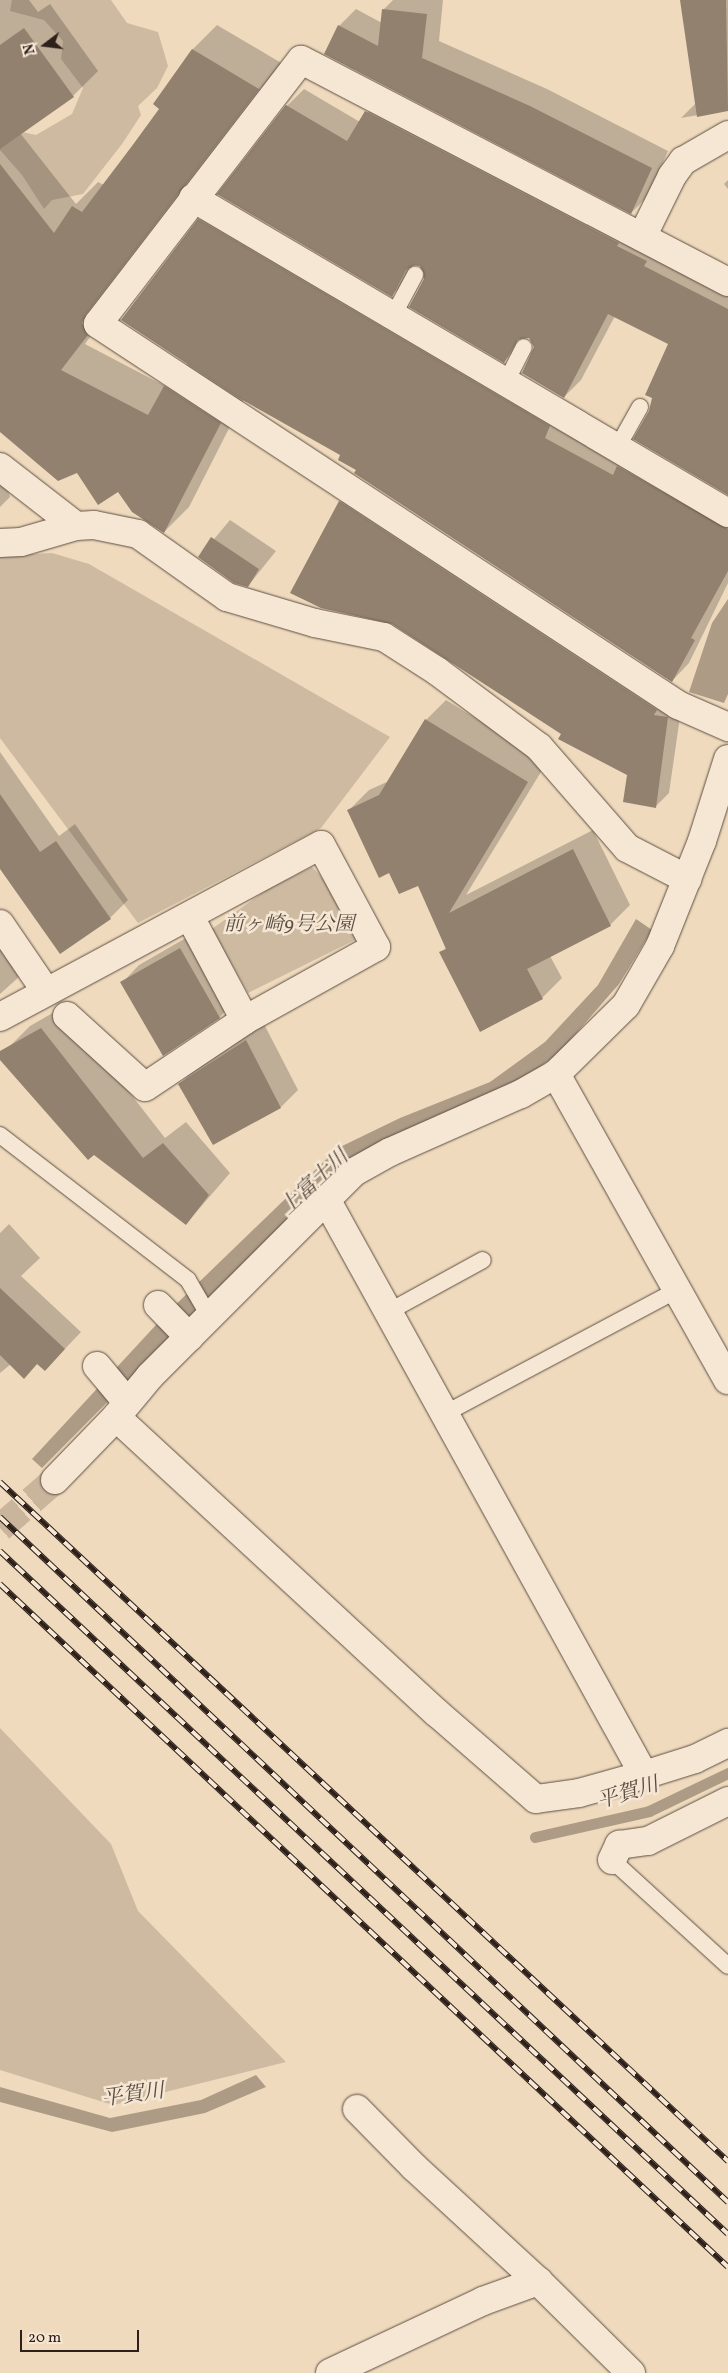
<!DOCTYPE html>
<meta charset="utf-8">
<style>
body{margin:0}
#map{position:relative;width:728px;height:2373px;overflow:hidden;background:#efdabd;font-family:Vollkorn,"Noto Serif JP",serif}
div>[style]{position:absolute}
[style*='--x']{left:calc(var(--x)*1px);top:calc(var(--y)*1px);width:calc(var(--w)*1px);rotate:calc(var(--a)*1deg)}
.green>*{inset:0;background:#cebaa1}
.water>*{inset:0;background:#ad9b86}
.shadow>*{inset:0;background:#0003}
.stream>*{height:11px;margin:-5.5px;padding:0 5.5px;transform-origin:5.5px;border-radius:5.5px;background:#ad9b86}
.building>*{inset:0;background:#92816f}
.street-tunnel>*{height:28px;margin-top:-14px;transform-origin:0;background:repeating-linear-gradient(90deg,#c8b59c 0 28px,transparent 0 42px)}
.roads{filter:drop-shadow(0 0 1px #5e4e43) drop-shadow(0 0 1px #5e4e43)}
.lane>*{height:16px;margin:-8px;padding:0 8px;transform-origin:8px;border-radius:8px;background:#f5e7d4}
.street>*{height:28px;margin:-14px;padding:0 14px;transform-origin:14px;border-radius:14px;background:#f5e7d4}
.rail>*{height:5.5px;margin-top:-2.75px;transform-origin:0;background:repeating-linear-gradient(90deg,#f5e7d4 0 11px,#2d201a 0 22px);box-sizing:border-box;border-block:1px solid #2d201a}
span{translate:-50% -50%;white-space:nowrap;text-align:center;line-height:1.15;-webkit-text-stroke:5px #f5e7d4;paint-order:stroke}
.park-label{font-size:20px;color:#5d4e42;font-style:italic}
.water-label{font-size:21px;color:#5a4b40;font-style:italic}
.north{position:absolute;left:20px;top:20px;width:50px;height:50px;-webkit-text-stroke:4px #f5e7d4;paint-order:stroke;rotate:255deg;font-size:14px;font-weight:700;line-height:20px;text-align:center;color:#2d201a}
.north::after{content:'';display:block;margin:auto;width:18px;height:22px;background:#2d201a;clip-path:polygon(50% 0,100% 100%,50% 72%,0 100%)}
.scale{position:absolute;left:20px;top:2330px;width:119px;height:22px;box-sizing:border-box;border:2px solid #2d201a;border-top:0;padding-left:6px;font-size:15px;line-height:18px;white-space:nowrap;color:#2d201a;-webkit-text-stroke:4px #f5e7d4;paint-order:stroke}
</style>
<div id="map">
<div class="green">
<i style="clip-path:polygon(12px 0,111px 0,127px 23px,158px 32px,168px 66px,157px 88px,138px 106px,141px 115px,122px 144px,83px 194px,52px 200px,44px 209px,22px 175px,0 150px,0 108px,17px 131px,36px 135px,72px 114px,83px 88px,61px 59px,63px 41px,44px 20px,10px 11px)"></i>
<i style="clip-path:polygon(52px 553px,89px 564px,390px 737px,321px 828px,138px 923px,0 738px,0 556px)"></i>
<i style="clip-path:polygon(312px 867px,343px 899px,357px 939px,248px 993px,212px 929px,266px 890px)"></i>
<i style="clip-path:polygon(0 1728px,111px 1844px,138px 1911px,286px 2062px,113px 2105px,0 2070px)"></i>
</div>
<div class="water">
<i style="clip-path:polygon(728px 599px,728px 694px,724px 703px,689px 692px,712px 623px)"></i>
<i style="clip-path:polygon(636px 919px,652px 930px,619px 984px,559px 1053px,518px 1083px,348px 1159px,42px 1468px,32px 1459px,167px 1313px,338px 1148px,400px 1118px,490px 1082px,545px 1042px,598px 985px)"></i>
<i style="clip-path:polygon(256px 2075px,266px 2087px,205px 2113px,112px 2132px,0 2102px,0 2087px,110px 2118px,201px 2100px)"></i>
</div>
<div class="shadow">
<i style="clip-path:polygon(0 0,29px 0,38px 12px,50px 4px,98px 71px,73px 96px,20px 133px,76px 204px,98px 182px,104px 185px,161px 108px,192px 50px,217px 25px,283px 64px,85px 344px,165px 386px,188px 363px,199px 220px,217px 203px,728px 504px,728px 583px,689px 663px,672px 681px,357px 469px,342px 455px,244px 399px,189px 507px,164px 532px,119px 490px,0 430px)"></i>
<i style="clip-path:polygon(393px 0,443px 0,439px 41px,547px 89px,668px 151px,648px 196px,631px 213px,339px 26px,356px 9px,382px 23px,384px 9px)"></i>
<i style="clip-path:polygon(682px 0,728px 0,728px 110px,681px 118px,696px 103px)"></i>
<i style="clip-path:polygon(304px 89px,360px 122px,383px 94px,728px 280px,728px 493px,650px 412px,670px 344px,615px 316px,581px 380px,564px 397px,530px 337px,526px 337px,504px 362px,425px 279px,421px 265px,416px 264px,409px 278px,392px 295px,287px 106px)"></i>
<i style="clip-path:polygon(728px 180px,728px 189px,724px 184px)"></i>
<i style="clip-path:polygon(1px 467px,10px 497px,0 507px,0 468px)"></i>
<i style="clip-path:polygon(354px 488px,682px 703px,669px 793px,655px 807px,628px 774px,563px 733px,340px 502px)"></i>
<i style="clip-path:polygon(230px 520px,276px 551px,248px 586px,199px 557px)"></i>
<i style="clip-path:polygon(446px 700px,547px 762px,466px 895px,593px 830px,630px 905px,610px 925px,550px 956px,562px 978px,542px 998px,441px 953px,447px 947px,418px 884px,390px 872px,349px 810px,369px 790px,389px 781px,426px 720px)"></i>
<i style="clip-path:polygon(0 752px,59px 836px,75px 824px,128px 900px,110px 918px,0 867px)"></i>
<i style="clip-path:polygon(198px 931px,237px 999px,220px 1017px,163px 1055px,122px 983px,139px 965px)"></i>
<i style="clip-path:polygon(0 939px,30px 967px,0 994px)"></i>
<i style="clip-path:polygon(63px 1007px,165px 1138px,186px 1122px,230px 1173px,186px 1224px,94px 1153px,8px 1048px,30px 1026px)"></i>
<i style="clip-path:polygon(264px 1024px,298px 1090px,281px 1107px,180px 1084px,197px 1066px)"></i>
<i style="clip-path:polygon(9px 1224px,40px 1258px,21px 1276px,81px 1332px,61px 1353px,38px 1363px,24px 1377px,11px 1364px,0 1373px,0 1233px)"></i>
</div>
<div class="stream">
<i style="--x:535;--y:1837;--w:117;--a:-12.8"></i>
<i style="--x:649;--y:1811;--w:88;--a:-25.7"></i>
</div>
<div class="building">
<i style="clip-path:polygon(680px 0,726px 0,728px 111px,697px 117px)"></i>
<i style="clip-path:polygon(382px 9px,427px 14px,422px 58px,530px 106px,652px 168px,631px 214px,324px 54px,338px 25px,378px 46px)"></i>
<i style="clip-path:polygon(24px 28px,74px 97px,0 149px,0 45px)"></i>
<i style="clip-path:polygon(192px 49px,259px 89px,86px 314px,82px 323px,88px 335px,61px 370px,148px 415px,164px 386px,221px 423px,164px 533px,132px 512px,118px 492px,98px 505px,77px 473px,58px 481px,0 432px,0 164px,54px 233px,72px 206px,82px 212px,132px 146px,159px 109px,153px 104px)"></i>
<i style="clip-path:polygon(286px 105px,347px 141px,365px 111px,619px 243px,617px 246px,647px 261px,644px 266px,728px 309px,728px 495px,633px 439px,649px 411px,652px 398px,645px 395px,668px 344px,608px 314px,564px 398px,522px 373px,534px 347px,529px 338px,518px 339px,504px 363px,409px 307px,424px 279px,420px 266px,414px 265px,406px 270px,392px 297px,217px 194px)"></i>
<i style="clip-path:polygon(198px 219px,550px 426px,545px 438px,613px 475px,617px 466px,728px 529px,728px 571px,691px 638px,695px 640px,672px 682px,354px 473px,356px 470px,338px 460px,340px 455px,239px 398px,121px 320px)"></i>
<i style="clip-path:polygon(339px 501px,657px 710px,654px 715px,668px 717px,656px 808px,623px 802px,627px 775px,558px 739px,561px 734px,392px 624px,321px 608px,290px 593px)"></i>
<i style="clip-path:polygon(211px 537px,259px 569px,248px 587px,234px 583px,198px 557px)"></i>
<i style="clip-path:polygon(425px 719px,528px 782px,449px 913px,573px 849px,611px 926px,527px 969px,543px 999px,480px 1032px,439px 952px,446px 949px,418px 886px,399px 894px,389px 873px,379px 878px,347px 810px,379px 795px)"></i>
<i style="clip-path:polygon(0 794px,40px 852px,56px 841px,111px 919px,60px 954px,0 869px)"></i>
<i style="clip-path:polygon(180px 948px,220px 1018px,163px 1056px,120px 982px)"></i>
<i style="clip-path:polygon(41px 1028px,143px 1158px,163px 1143px,209px 1195px,186px 1225px,94px 1155px,88px 1160px,0 1060px,0 1051px)"></i>
<i style="clip-path:polygon(246px 1040px,281px 1108px,213px 1145px,178px 1084px)"></i>
<i style="clip-path:polygon(0 1288px,65px 1349px,45px 1371px,37px 1364px,24px 1379px,0 1355px)"></i>
</div>
<div class="street-tunnel">
<i style="--x:0;--y:1528;--w:73;--a:-41.1"></i>
</div>
<div class="roads">
<div class="lane">
<i style="--x:393;--y:316;--w:47;--a:-61.8"></i>
<i style="--x:506;--y:382;--w:39;--a:-63"></i>
<i style="--x:617;--y:448;--w:47;--a:-60.7"></i>
<i style="--x:0;--y:1135;--w:237;--a:37.6"></i>
<i style="--x:188;--y:1280;--w:42;--a:59.7"></i>
<i style="--x:388;--y:1312;--w:108;--a:-28.7"></i>
<i style="--x:444;--y:1414;--w:262;--a:-28"></i>
<i style="--x:612;--y:1860;--w:157;--a:42.4"></i>
</div>
<div class="street">
<i style="--x:193;--y:198;--w:621;--a:30.49"></i>
<i style="--x:642;--y:237;--w:68;--a:-63.8"></i>
<i style="--x:672;--y:176;--w:19;--a:-54"></i>
<i style="--x:683;--y:161;--w:52;--a:-30"></i>
<i style="--x:728;--y:282;--w:481;--a:-152.5"></i>
<i style="--x:301;--y:60;--w:333;--a:127.6"></i>
<i style="--x:98;--y:324;--w:694;--a:33.3"></i>
<i style="--x:678;--y:705;--w:55;--a:23.7"></i>
<i style="--x:0;--y:467;--w:96;--a:37.8"></i>
<i style="--x:0;--y:543;--w:21;--a:-3"></i>
<i style="--x:21;--y:542;--w:57;--a:-16.2"></i>
<i style="--x:76;--y:526;--w:18;--a:-3"></i>
<i style="--x:94;--y:525;--w:45;--a:11.6"></i>
<i style="--x:138;--y:534;--w:109;--a:35.3"></i>
<i style="--x:227;--y:597;--w:92;--a:16.5"></i>
<i style="--x:315;--y:623;--w:70;--a:11.5"></i>
<i style="--x:384;--y:637;--w:63;--a:32.7"></i>
<i style="--x:437;--y:671;--w:127;--a:36.7"></i>
<i style="--x:539;--y:747;--w:134;--a:48.9"></i>
<i style="--x:627;--y:848;--w:68;--a:27.3"></i>
<i style="--x:0;--y:924;--w:80;--a:55.7"></i>
<i style="--x:67;--y:1016;--w:105;--a:42.3"></i>
<i style="--x:145;--y:1087;--w:120;--a:-33.8"></i>
<i style="--x:0;--y:1017;--w:364;--a:-28.2"></i>
<i style="--x:321;--y:845;--w:116;--a:61.7"></i>
<i style="--x:376;--y:947;--w:150;--a:150.9"></i>
<i style="--x:245;--y:1020;--w:117;--a:-118.1"></i>
<i style="--x:556;--y:1074;--w:351;--a:60.7"></i>
<i style="--x:327;--y:1201;--w:656;--a:61.09"></i>
<i style="--x:158;--y:1305;--w:45;--a:45.9"></i>
<i style="--x:97;--y:1366;--w:47;--a:50.2"></i>
<i style="--x:116;--y:1417;--w:437;--a:42.7"></i>
<i style="--x:437;--y:1713;--w:131;--a:41"></i>
<i style="--x:536;--y:1799;--w:43;--a:-7.9"></i>
<i style="--x:579;--y:1793;--w:67;--a:-15.5"></i>
<i style="--x:644;--y:1775;--w:53;--a:-17.4"></i>
<i style="--x:695;--y:1759;--w:37;--a:-26"></i>
<i style="--x:55;--y:1480;--w:88;--a:-45.9"></i>
<i style="--x:116;--y:1417;--w:53;--a:-50.3"></i>
<i style="--x:150;--y:1376;--w:288;--a:-45"></i>
<i style="--x:354;--y:1172;--w:41;--a:-29.1"></i>
<i style="--x:390;--y:1152;--w:143;--a:-23.9"></i>
<i style="--x:521;--y:1094;--w:40;--a:-29.7"></i>
<i style="--x:556;--y:1074;--w:98;--a:-44.6"></i>
<i style="--x:626;--y:1005;--w:68;--a:-60"></i>
<i style="--x:660;--y:946;--w:113;--a:-68.2"></i>
<i style="--x:702;--y:841;--w:86;--a:-72.4"></i>
<i style="--x:612;--y:1860;--w:17;--a:-65"></i>
<i style="--x:619;--y:1845;--w:29;--a:-8"></i>
<i style="--x:648;--y:1841;--w:89;--a:-26.6"></i>
<i style="--x:357;--y:2109;--w:81;--a:45.5"></i>
<i style="--x:414;--y:2167;--w:168;--a:42.6"></i>
<i style="--x:538;--y:2281;--w:131;--a:44.7"></i>
<i style="--x:330;--y:2373;--w:169;--a:-25.2"></i>
<i style="--x:483;--y:2301;--w:59;--a:-20"></i>
</div>
</div>
<div class="rail">
<i style="--x:0;--y:1482;--w:996;--a:43.01"></i>
<i style="--x:0;--y:1517;--w:1000;--a:43.26"></i>
<i style="--x:0;--y:1551;--w:998;--a:43.17"></i>
<i style="--x:0;--y:1584;--w:998;--a:43.17"></i>
</div>
<div class="park-label">
<span style="left:289px;top:925px">前ヶ崎9号公園</span>
</div>
<div class="water-label">
<span style="left:315px;top:1183px;rotate:-43deg">上富士川</span>
<span style="left:628px;top:1794px;rotate:-17deg">平賀川</span>
<span style="left:133px;top:2096px;rotate:-8deg">平賀川</span>
</div>
<div class="north">N</div>
<div class="scale">20 m</div>
</div>
